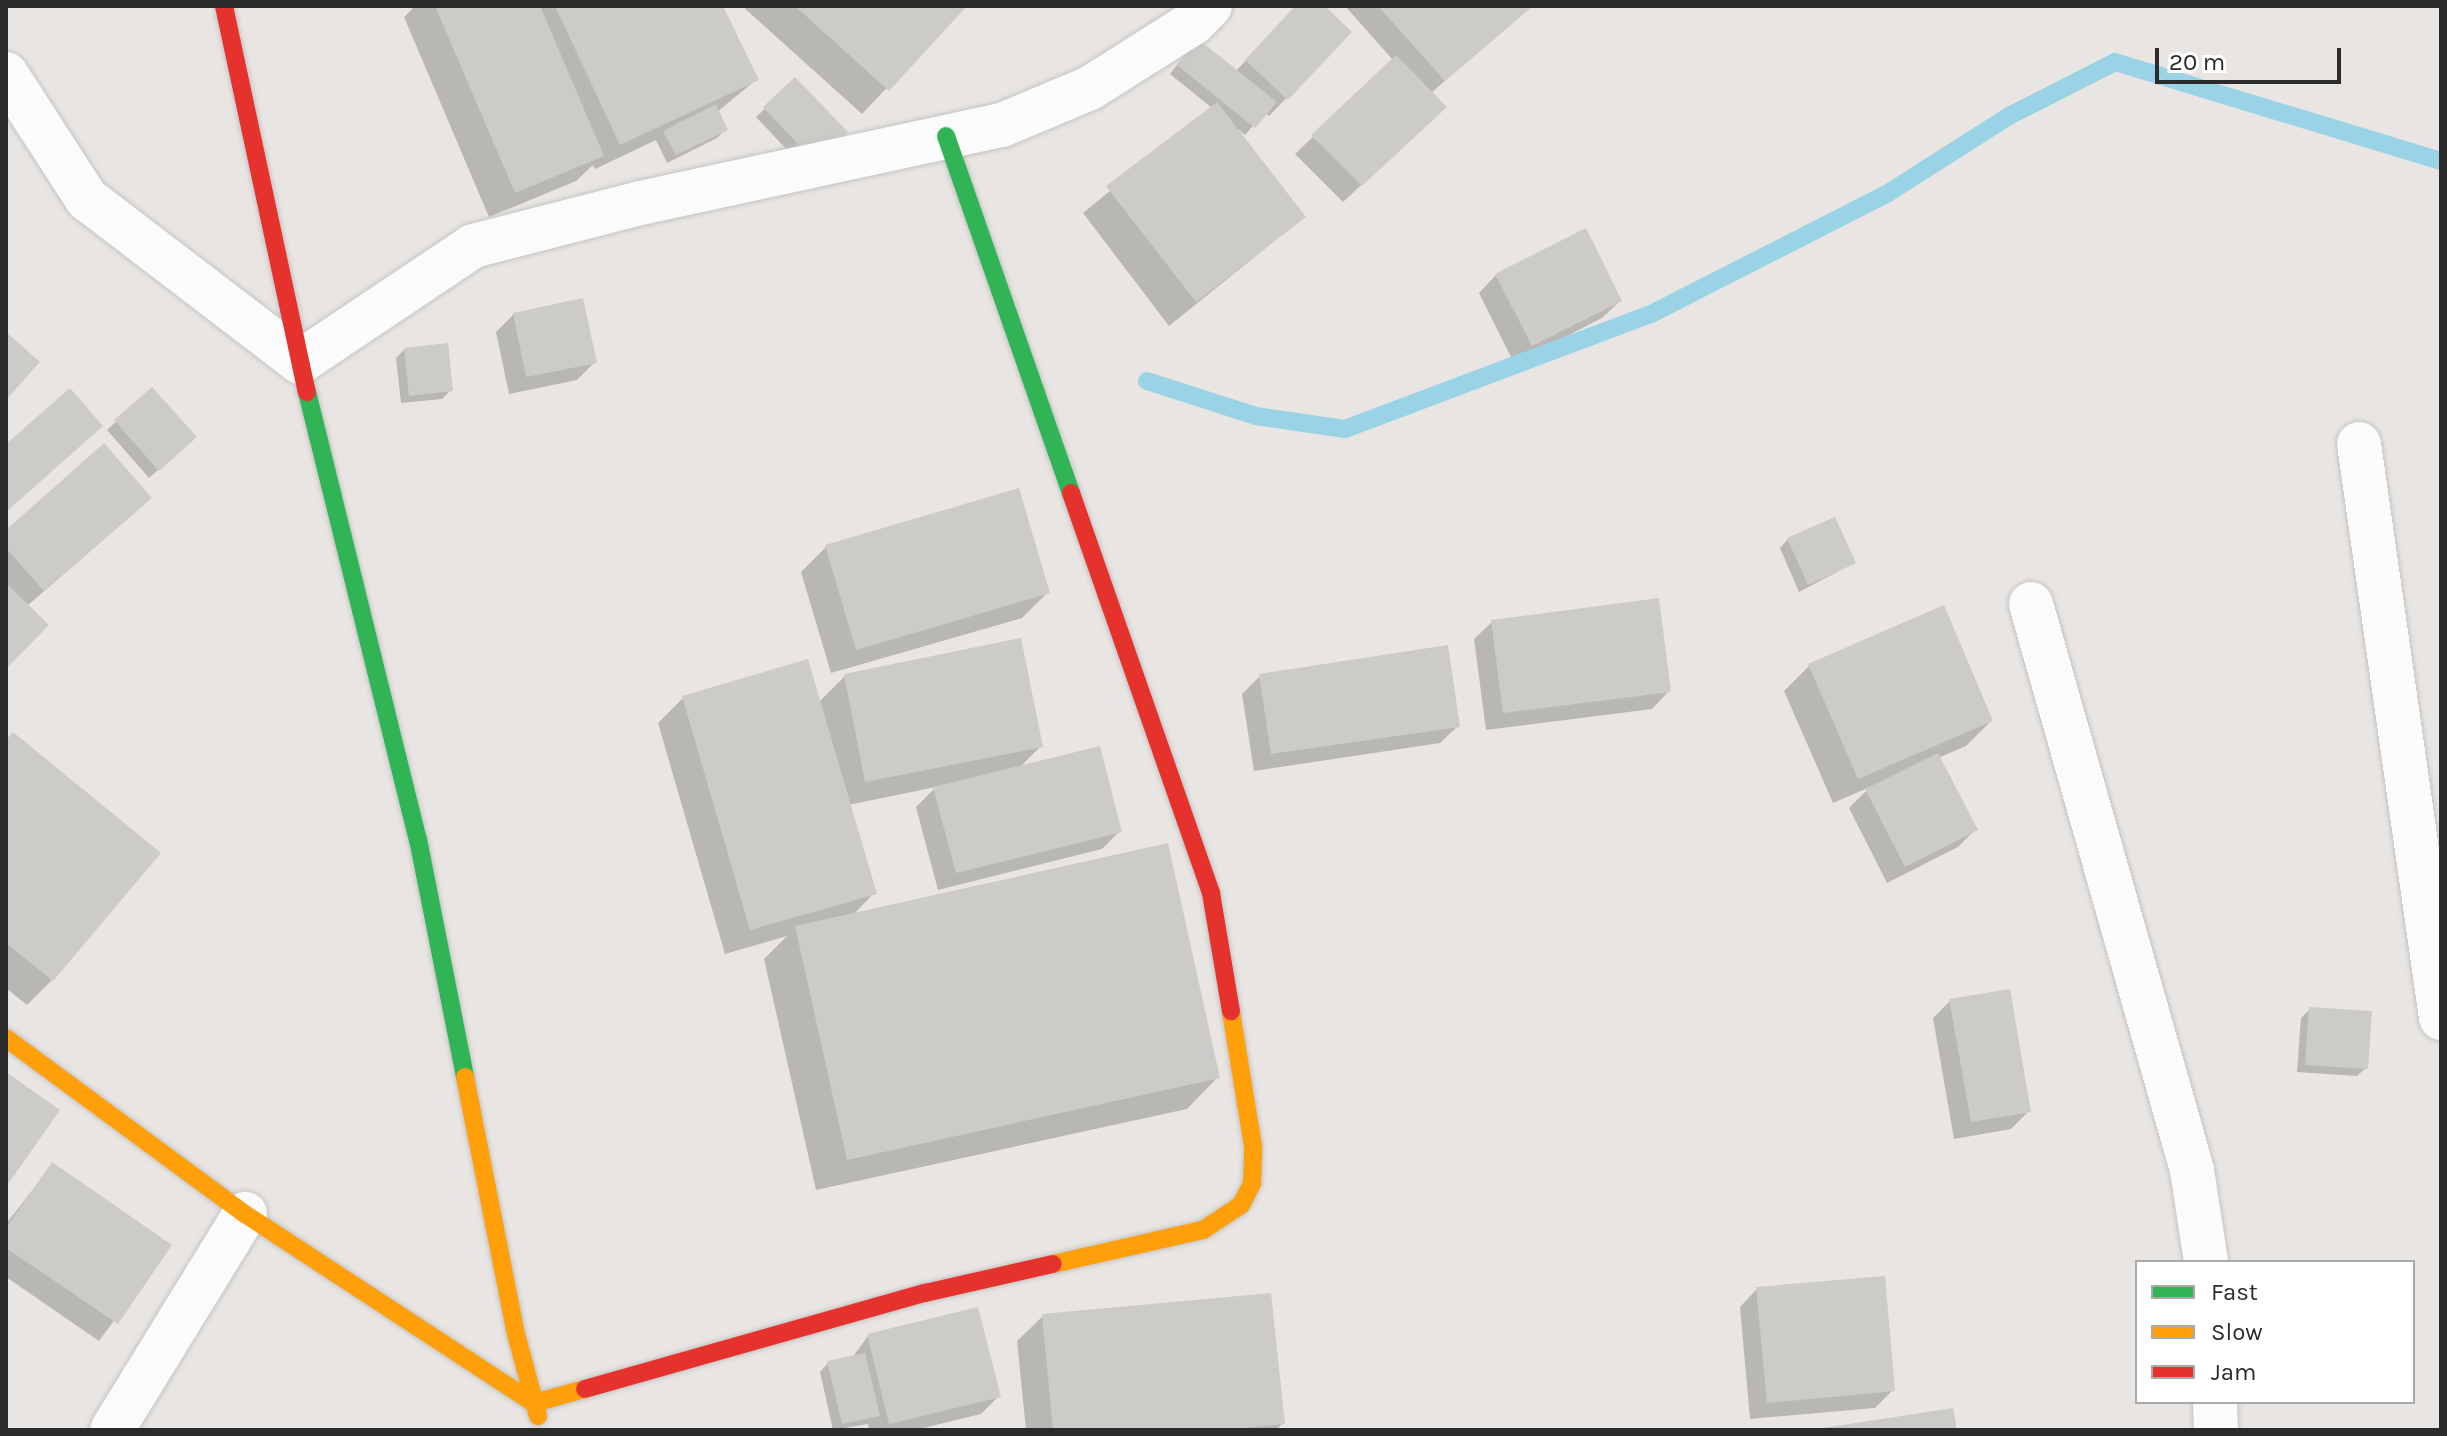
<!DOCTYPE html>
<style>
body{margin:0}
#map{position:relative;width:2447px;height:1436px;overflow:hidden;background:#e8e5e2;font-family:Karla,sans-serif}
div>[style]{position:absolute}
[style*='--x']{left:calc(var(--x)*1px);top:calc(var(--y)*1px);width:calc(var(--w)*1px);rotate:calc(var(--a)*1deg)}
.shadow>*{inset:0;background:#0003}
.stream>*{height:18px;margin:-9px;padding:0 9px;transform-origin:9px;border-radius:9px;background:#9ad3e5}
.building>*{inset:0;background:#cdcbc8}
.roads{filter:drop-shadow(0 0 2px #c4c4c4) drop-shadow(0 0 2px #c4c4c4)}
.street>*{height:44px;margin:-22px;padding:0 22px;transform-origin:22px;border-radius:22px;background:#fcfbfb}
.fast>*{height:18px;margin:-9px;padding:0 9px;transform-origin:9px;border-radius:9px;background:#30b455}
.slow>*{height:18px;margin:-9px;padding:0 9px;transform-origin:9px;border-radius:9px;background:#ff9f0a}
.jam>*{height:18px;margin:-9px;padding:0 9px;transform-origin:9px;border-radius:9px;background:#e5322d}
span{translate:-50% -50%;white-space:nowrap;text-align:center;line-height:1.15;-webkit-text-stroke:6px #fff;paint-order:stroke}
.frame{position:absolute;inset:0;border:8px solid #2b2b2b;pointer-events:none}
.legend{position:absolute;left:2135px;top:1260px;width:280px;height:144px;box-sizing:border-box;background:#fff;border:2px solid #aaa;margin:0;padding:10px 14px;list-style:none;font-size:24px;color:#2b2b2b}
.legend li{display:flex;align-items:center;gap:16px;height:40px}
.legend b{width:40px;border:2px solid #aaa}
.scale{position:absolute;left:2155px;top:48px;width:186px;height:36px;box-sizing:border-box;border:4px solid #2b2b2b;border-top:0;padding-left:10px;font-size:24px;line-height:28px;white-space:nowrap;color:#2b2b2b;-webkit-text-stroke:6px #fff;paint-order:stroke}
</style>
<div id="map">
<div class="shadow">
<i style="clip-path:polygon(415px 6px,721px 6px,756px 80px,717px 112px,726px 129px,717px 138px,667px 163px,656px 140px,595px 169px,593px 165px,576px 181px,489px 217px,404px 17px)"></i>
<i style="clip-path:polygon(742px 6px,964px 6px,862px 114px)"></i>
<i style="clip-path:polygon(1297px 6px,1322px 6px,1350px 32px,1269px 116px,1265px 112px,1245px 135px,1237px 128px,1304px 217px,1169px 326px,1083px 213px,1212px 108px,1170px 74px,1189px 50px,1235px 72px)"></i>
<i style="clip-path:polygon(1345px 6px,1531px 6px,1431px 93px,1427px 124px,1343px 202px,1295px 154px,1393px 60px)"></i>
<i style="clip-path:polygon(795px 80px,806px 170px,756px 117px)"></i>
<i style="clip-path:polygon(1496px 275px,1620px 301px,1602px 318px,1514px 363px,1479px 293px)"></i>
<i style="clip-path:polygon(514px 314px,595px 362px,577px 380px,509px 394px,496px 332px)"></i>
<i style="clip-path:polygon(405px 349px,451px 390px,442px 399px,401px 403px,396px 358px)"></i>
<i style="clip-path:polygon(152px 389px,186px 445px,149px 478px,107px 430px)"></i>
<i style="clip-path:polygon(132px 515px,27px 606px,6px 666px,6px 532px)"></i>
<i style="clip-path:polygon(1788px 539px,1854px 563px,1799px 592px,1780px 548px)"></i>
<i style="clip-path:polygon(826px 547px,1048px 592px,1022px 618px,831px 673px,801px 572px)"></i>
<i style="clip-path:polygon(1492px 622px,1669px 691px,1652px 709px,1486px 730px,1474px 639px)"></i>
<i style="clip-path:polygon(1809px 666px,1991px 721px,1966px 746px,1938px 758px,1975px 830px,1958px 847px,1887px 883px,1849px 808px,1870px 787px,1833px 803px,1784px 691px)"></i>
<i style="clip-path:polygon(845px 676px,1041px 746px,1019px 768px,1119px 832px,1102px 849px,938px 890px,916px 807px,936px 787px,848px 805px,874px 893px,853px 915px,1218px 1077px,1187px 1109px,816px 1190px,764px 959px,787px 936px,725px 954px,658px 723px,683px 698px,819px 702px)"></i>
<i style="clip-path:polygon(1260px 676px,1458px 726px,1440px 743px,1254px 771px,1242px 694px)"></i>
<i style="clip-path:polygon(6px 742px,52px 980px,27px 1005px,6px 988px)"></i>
<i style="clip-path:polygon(1950px 1001px,2029px 1111px,2011px 1129px,1954px 1139px,1933px 1018px)"></i>
<i style="clip-path:polygon(2310px 1009px,2366px 1068px,2357px 1076px,2297px 1072px,2301px 1018px)"></i>
<i style="clip-path:polygon(52px 1165px,169px 1246px,99px 1341px,6px 1277px,6px 1224px)"></i>
<i style="clip-path:polygon(1757px 1289px,1893px 1390px,1875px 1408px,1750px 1419px,1740px 1307px)"></i>
<i style="clip-path:polygon(1043px 1316px,1283px 1423px,1276px 1430px,1026px 1430px,1017px 1341px)"></i>
<i style="clip-path:polygon(868px 1336px,998px 1397px,981px 1414px,915px 1430px,869px 1430px,868px 1424px,833px 1430px,820px 1372px,828px 1363px,852px 1358px)"></i>
</div>
<div class="stream">
<i style="--x:1147;--y:381;--w:114;--a:17.8"></i>
<i style="--x:1256;--y:416;--w:90;--a:8.3"></i>
<i style="--x:1345;--y:429;--w:327;--a:-20.6"></i>
<i style="--x:1651;--y:314;--w:263;--a:-27"></i>
<i style="--x:1885;--y:195;--w:147;--a:-32.5"></i>
<i style="--x:2009;--y:116;--w:119;--a:-27"></i>
<i style="--x:2115;--y:62;--w:341;--a:16.9"></i>
</div>
<div class="building">
<i style="clip-path:polygon(435px 6px,540px 6px,604px 156px,515px 193px)"></i>
<i style="clip-path:polygon(555px 6px,723px 6px,759px 80px,620px 145px)"></i>
<i style="clip-path:polygon(795px 6px,967px 6px,889px 91px)"></i>
<i style="clip-path:polygon(1295px 6px,1325px 6px,1352px 32px,1288px 100px,1245px 60px)"></i>
<i style="clip-path:polygon(1378px 6px,1533px 6px,1445px 81px)"></i>
<i style="clip-path:polygon(1198px 39px,1277px 102px,1255px 128px,1177px 65px)"></i>
<i style="clip-path:polygon(1396px 55px,1447px 107px,1362px 186px,1311px 135px)"></i>
<i style="clip-path:polygon(795px 77px,848px 132px,816px 163px,763px 107px)"></i>
<i style="clip-path:polygon(1217px 102px,1306px 217px,1196px 302px,1106px 186px)"></i>
<i style="clip-path:polygon(716px 104px,728px 130px,676px 155px,663px 131px)"></i>
<i style="clip-path:polygon(1586px 228px,1622px 301px,1532px 346px,1495px 274px)"></i>
<i style="clip-path:polygon(583px 298px,597px 363px,526px 377px,513px 313px)"></i>
<i style="clip-path:polygon(6px 332px,40px 362px,6px 400px)"></i>
<i style="clip-path:polygon(448px 343px,453px 391px,409px 396px,404px 348px)"></i>
<i style="clip-path:polygon(152px 387px,197px 437px,159px 471px,114px 420px)"></i>
<i style="clip-path:polygon(70px 388px,103px 426px,6px 512px,6px 444px)"></i>
<i style="clip-path:polygon(104px 443px,152px 498px,44px 591px,6px 548px,6px 530px)"></i>
<i style="clip-path:polygon(1019px 488px,1050px 593px,856px 650px,825px 545px)"></i>
<i style="clip-path:polygon(1835px 517px,1856px 563px,1808px 585px,1787px 538px)"></i>
<i style="clip-path:polygon(6px 583px,49px 625px,6px 669px)"></i>
<i style="clip-path:polygon(1659px 598px,1671px 692px,1503px 713px,1491px 620px)"></i>
<i style="clip-path:polygon(1944px 605px,1993px 721px,1858px 779px,1808px 664px)"></i>
<i style="clip-path:polygon(1021px 638px,1043px 747px,865px 782px,844px 674px)"></i>
<i style="clip-path:polygon(1448px 645px,1460px 727px,1271px 754px,1259px 674px)"></i>
<i style="clip-path:polygon(808px 659px,877px 894px,750px 930px,682px 696px)"></i>
<i style="clip-path:polygon(13px 732px,161px 853px,53px 981px,6px 943px,6px 740px)"></i>
<i style="clip-path:polygon(1100px 746px,1122px 832px,956px 873px,933px 787px)"></i>
<i style="clip-path:polygon(1938px 753px,1978px 830px,1905px 867px,1865px 789px)"></i>
<i style="clip-path:polygon(1168px 843px,1220px 1078px,847px 1160px,795px 926px)"></i>
<i style="clip-path:polygon(2010px 989px,2031px 1112px,1971px 1122px,1949px 999px)"></i>
<i style="clip-path:polygon(2309px 1007px,2372px 1011px,2368px 1069px,2305px 1065px)"></i>
<i style="clip-path:polygon(6px 1072px,60px 1110px,6px 1187px)"></i>
<i style="clip-path:polygon(52px 1162px,172px 1245px,118px 1324px,6px 1248px,6px 1228px)"></i>
<i style="clip-path:polygon(1885px 1276px,1895px 1391px,1767px 1403px,1756px 1287px)"></i>
<i style="clip-path:polygon(1271px 1293px,1285px 1424px,1222px 1430px,1053px 1430px,1042px 1314px)"></i>
<i style="clip-path:polygon(978px 1307px,1001px 1397px,889px 1424px,867px 1334px)"></i>
<i style="clip-path:polygon(865px 1353px,880px 1416px,842px 1424px,827px 1361px)"></i>
<i style="clip-path:polygon(1953px 1408px,1957px 1430px,1823px 1430px,1823px 1428px)"></i>
</div>
<div class="roads">
<div class="street">
<i style="--x:6;--y:74;--w:149;--a:57.1"></i>
<i style="--x:87;--y:199;--w:268;--a:37.4"></i>
<i style="--x:300;--y:362;--w:208;--a:-33.8"></i>
<i style="--x:473;--y:246;--w:172;--a:-14.4"></i>
<i style="--x:640;--y:203;--w:370;--a:-12.2"></i>
<i style="--x:1002;--y:125;--w:95;--a:-22.8"></i>
<i style="--x:1090;--y:88;--w:122;--a:-32.3"></i>
<i style="--x:1193;--y:23;--w:24;--a:-45"></i>
<i style="--x:2359;--y:444;--w:580;--a:81.87"></i>
<i style="--x:2031;--y:604;--w:588;--a:74.12"></i>
<i style="--x:2192;--y:1170;--w:93;--a:81.3"></i>
<i style="--x:2215;--y:1402;--w:28;--a:88"></i>
<i style="--x:112;--y:1430;--w:254;--a:-58.4"></i>
</div>
<div class="fast">
<i style="--x:946;--y:136;--w:378;--a:70.7"></i>
<i style="--x:307;--y:392;--w:461;--a:76.1"></i>
<i style="--x:418;--y:839;--w:243;--a:78.8"></i>
</div>
<div class="slow">
<i style="--x:6;--y:1038;--w:297;--a:36.4"></i>
<i style="--x:245;--y:1214;--w:345;--a:33.2"></i>
<i style="--x:534;--y:1403;--w:53;--a:-15.4"></i>
<i style="--x:465;--y:1077;--w:258;--a:78.8"></i>
<i style="--x:515;--y:1330;--w:89;--a:75"></i>
<i style="--x:1053;--y:1264;--w:154;--a:-12.8"></i>
<i style="--x:1203;--y:1230;--w:45;--a:-33.3"></i>
<i style="--x:1241;--y:1205;--w:25;--a:-63"></i>
<i style="--x:1252;--y:1183;--w:37;--a:-88"></i>
<i style="--x:1253;--y:1146;--w:137;--a:-99.3"></i>
</div>
<div class="jam">
<i style="--x:224;--y:6;--w:395;--a:77.9"></i>
<i style="--x:1071;--y:493;--w:424;--a:70.7"></i>
<i style="--x:1211;--y:893;--w:120;--a:80.4"></i>
<i style="--x:585;--y:1389;--w:353;--a:-15.8"></i>
<i style="--x:925;--y:1293;--w:131;--a:-12.8"></i>
</div>
</div>
<div class="frame"></div>
<ul class="legend">
<li><b style="height:10px;background:#30b455"></b>Fast</li>
<li><b style="height:10px;background:#ff9f0a"></b>Slow</li>
<li><b style="height:10px;background:#e5322d"></b>Jam</li>
</ul>
<div class="scale">20 m</div>
</div>
